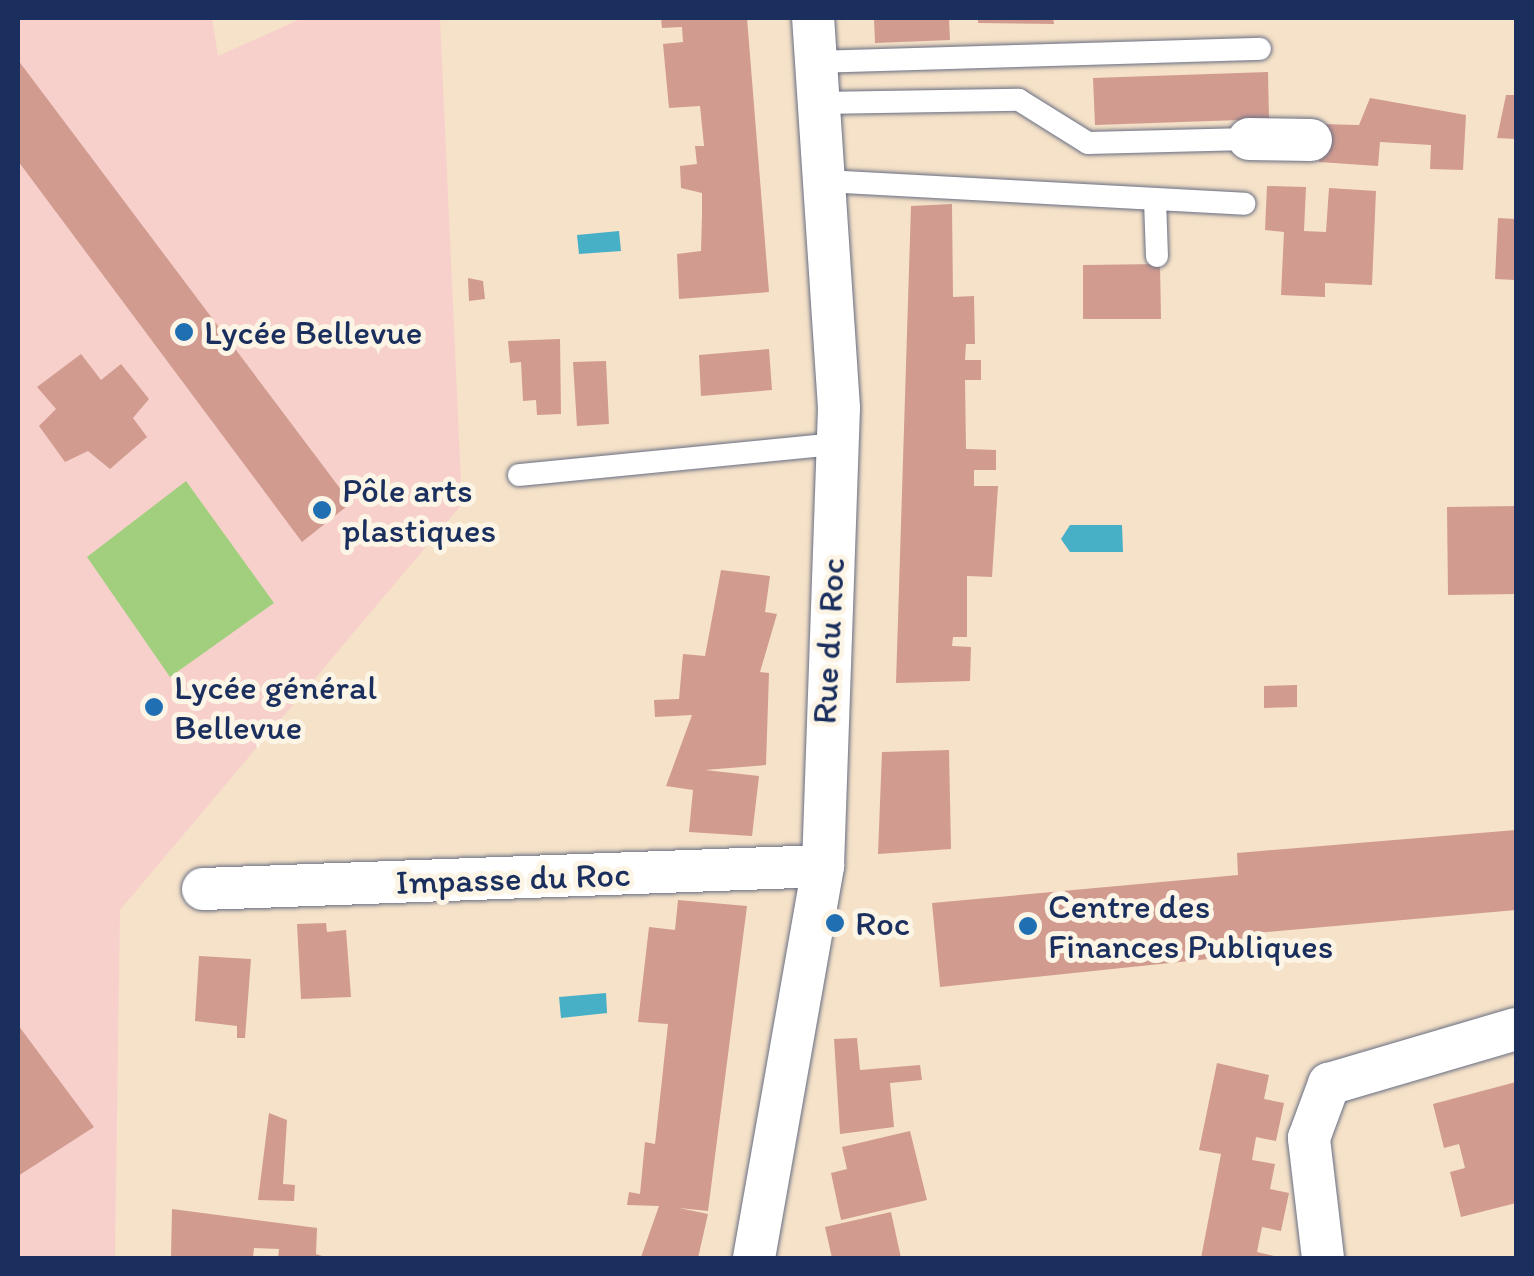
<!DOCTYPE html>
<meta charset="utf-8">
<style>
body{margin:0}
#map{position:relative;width:1534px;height:1276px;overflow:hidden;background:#f6e2c8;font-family:Itim,sans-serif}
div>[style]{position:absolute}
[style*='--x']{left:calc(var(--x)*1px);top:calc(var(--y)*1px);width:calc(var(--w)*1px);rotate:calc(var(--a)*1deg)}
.built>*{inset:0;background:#f7d0cc}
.green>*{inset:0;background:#a1cf7d}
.water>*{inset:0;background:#47afc6}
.building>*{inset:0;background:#d19b90}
.roads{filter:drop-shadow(0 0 2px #686e83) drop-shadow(0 0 2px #686e83)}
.lane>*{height:22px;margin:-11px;padding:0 11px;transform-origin:11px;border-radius:11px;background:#fff}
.street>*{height:42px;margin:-21px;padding:0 21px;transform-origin:21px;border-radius:21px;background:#fff}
.dots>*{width:28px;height:28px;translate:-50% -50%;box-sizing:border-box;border:5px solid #fcf5e5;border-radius:50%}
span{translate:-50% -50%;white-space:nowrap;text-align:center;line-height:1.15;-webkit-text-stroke:10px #fcf5e5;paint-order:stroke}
.poi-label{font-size:35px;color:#1b2f5e}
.left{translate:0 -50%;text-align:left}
.street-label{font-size:35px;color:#1b2f5e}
.frame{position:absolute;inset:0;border:20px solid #1b2f5e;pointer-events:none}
</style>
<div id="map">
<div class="built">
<i style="clip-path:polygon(18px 18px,212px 18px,218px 56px,303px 18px,440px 18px,462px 504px,120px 910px,115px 1258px,18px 1258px)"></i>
</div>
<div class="green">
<i style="clip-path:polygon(186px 481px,274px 603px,170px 677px,87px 557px)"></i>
</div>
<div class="water">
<i style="clip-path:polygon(619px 231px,621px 251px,579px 254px,577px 235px)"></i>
<i style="clip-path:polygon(1070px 525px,1122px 525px,1123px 552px,1070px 552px,1061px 539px)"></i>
<i style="clip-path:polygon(606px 993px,607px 1013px,561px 1018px,559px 997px)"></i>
</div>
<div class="building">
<i style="clip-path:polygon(661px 18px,747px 18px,769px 292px,679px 299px,677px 254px,701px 251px,702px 215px,702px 193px,681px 188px,680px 166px,697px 164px,695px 146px,704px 146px,700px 106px,669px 108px,663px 44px,683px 42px,682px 27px,662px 28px)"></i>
<i style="clip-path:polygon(874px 18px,949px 18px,950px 40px,875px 43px)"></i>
<i style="clip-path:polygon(978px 18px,1053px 18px,1054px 24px,978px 23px)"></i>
<i style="clip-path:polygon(18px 60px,351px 503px,302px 542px,18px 161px)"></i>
<i style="clip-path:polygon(1268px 72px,1269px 119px,1095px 125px,1093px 78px)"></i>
<i style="clip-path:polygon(1506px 95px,1516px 95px,1516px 139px,1497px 138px)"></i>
<i style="clip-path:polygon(1370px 98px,1466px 115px,1463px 170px,1430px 169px,1431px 145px,1380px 142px,1378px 166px,1319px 162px,1321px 124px,1359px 125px)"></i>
<i style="clip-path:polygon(1267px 186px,1306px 187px,1304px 231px,1326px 232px,1329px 188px,1376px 191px,1372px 285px,1325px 283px,1325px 297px,1281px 295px,1284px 232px,1265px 230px)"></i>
<i style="clip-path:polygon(952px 204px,953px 297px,974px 296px,975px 344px,966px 344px,965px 360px,981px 360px,981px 380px,965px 380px,966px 449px,996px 450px,996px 470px,974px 470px,974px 486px,998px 486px,992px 577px,967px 576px,967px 637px,953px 637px,952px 646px,971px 647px,970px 681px,896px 683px,911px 206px)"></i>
<i style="clip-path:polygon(1498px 218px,1516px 219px,1516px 280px,1495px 279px)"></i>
<i style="clip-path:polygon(1160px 264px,1161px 319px,1083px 319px,1083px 265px)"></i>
<i style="clip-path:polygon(468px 278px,483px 281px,485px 299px,469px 301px)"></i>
<i style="clip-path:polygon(560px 339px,561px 414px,537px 415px,536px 400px,523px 401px,521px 362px,510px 363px,508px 341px)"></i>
<i style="clip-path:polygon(769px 349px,772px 390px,701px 396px,699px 355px)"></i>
<i style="clip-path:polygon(81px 354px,101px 380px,121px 364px,149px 399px,133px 418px,147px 437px,110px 469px,88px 451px,65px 462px,39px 426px,56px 409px,37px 387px)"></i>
<i style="clip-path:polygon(606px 361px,609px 424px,577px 426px,573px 362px)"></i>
<i style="clip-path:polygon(1516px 506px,1516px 594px,1448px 595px,1447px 507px)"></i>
<i style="clip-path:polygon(721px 570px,770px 576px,765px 612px,777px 614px,760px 672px,769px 673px,766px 765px,705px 770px,759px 776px,752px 836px,689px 832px,693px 790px,666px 786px,692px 715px,655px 717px,654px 700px,679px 699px,683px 654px,705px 656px)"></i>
<i style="clip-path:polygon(1297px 685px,1297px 707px,1264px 708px,1264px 686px)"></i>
<i style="clip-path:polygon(949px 750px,951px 849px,878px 854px,882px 752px)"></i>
<i style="clip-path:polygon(1516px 830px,1516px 910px,1245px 934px,1247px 955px,940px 987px,932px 903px,1238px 875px,1237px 853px)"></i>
<i style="clip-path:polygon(678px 900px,747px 906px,708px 1211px,679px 1208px,708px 1214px,698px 1258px,650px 1258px,641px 1257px,659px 1206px,627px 1205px,629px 1192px,640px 1194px,645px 1142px,655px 1144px,668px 1024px,638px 1022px,649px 927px,675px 930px)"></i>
<i style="clip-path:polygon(326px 923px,327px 932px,346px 930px,351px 997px,301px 999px,297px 924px)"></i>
<i style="clip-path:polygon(199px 956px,251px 959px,245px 1038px,237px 1038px,237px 1026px,195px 1021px)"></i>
<i style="clip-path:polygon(18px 1025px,94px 1127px,18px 1176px)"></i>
<i style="clip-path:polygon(857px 1038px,860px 1070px,920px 1065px,922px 1080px,890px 1083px,894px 1127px,840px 1134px,834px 1039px)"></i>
<i style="clip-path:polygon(1217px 1063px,1269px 1075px,1264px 1099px,1284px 1103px,1276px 1141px,1256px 1137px,1252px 1160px,1275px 1164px,1270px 1189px,1289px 1193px,1281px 1231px,1262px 1227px,1257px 1252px,1282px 1258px,1201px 1258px,1221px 1154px,1199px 1150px)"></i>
<i style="clip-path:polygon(1516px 1082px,1516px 1203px,1461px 1217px,1450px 1172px,1465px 1168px,1459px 1144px,1444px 1148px,1433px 1104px)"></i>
<i style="clip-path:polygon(269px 1113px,287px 1120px,283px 1184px,295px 1185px,294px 1201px,258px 1200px)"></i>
<i style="clip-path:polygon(910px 1131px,927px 1200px,841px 1220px,831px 1173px,847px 1169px,842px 1147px)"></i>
<i style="clip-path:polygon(172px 1209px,317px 1228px,316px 1254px,328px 1258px,278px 1258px,279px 1249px,254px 1248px,253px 1258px,171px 1258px)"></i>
<i style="clip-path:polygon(891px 1212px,901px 1258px,832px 1258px,825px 1227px)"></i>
</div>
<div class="roads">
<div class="lane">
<i style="--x:816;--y:62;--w:444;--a:-1.7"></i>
<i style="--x:819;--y:103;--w:200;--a:-0.9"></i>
<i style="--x:1019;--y:100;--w:81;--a:31.9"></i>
<i style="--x:1088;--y:143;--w:161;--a:-1.4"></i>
<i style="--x:825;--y:181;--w:420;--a:3.1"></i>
<i style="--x:1155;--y:200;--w:56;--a:88"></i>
<i style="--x:519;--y:475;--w:321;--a:-5.6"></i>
</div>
<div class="street">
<i style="--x:1249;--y:139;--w:62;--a:0.9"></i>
<i style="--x:203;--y:889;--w:620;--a:-2.12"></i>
<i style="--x:754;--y:1258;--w:398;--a:-80"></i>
<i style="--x:823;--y:866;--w:458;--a:-88"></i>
<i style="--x:839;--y:408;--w:391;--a:-93.8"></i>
<i style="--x:1323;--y:1258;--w:121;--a:-96.7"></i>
<i style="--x:1309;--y:1138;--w:58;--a:-69.7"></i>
<i style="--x:1329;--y:1084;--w:195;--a:-16.4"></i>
</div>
</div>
<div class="dots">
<i style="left:184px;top:332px;background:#1f6fb2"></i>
<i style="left:322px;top:510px;background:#1f6fb2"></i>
<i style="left:154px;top:707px;background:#1f6fb2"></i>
<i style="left:835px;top:923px;background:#1f6fb2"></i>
<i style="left:1028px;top:926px;background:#1f6fb2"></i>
</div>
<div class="poi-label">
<span class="left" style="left:204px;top:332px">Lycée Bellevue</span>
<span class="left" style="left:342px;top:510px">Pôle arts<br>plastiques</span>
<span class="left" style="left:174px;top:707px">Lycée général<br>Bellevue</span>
<span class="left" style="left:1048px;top:926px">Centre des<br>Finances Publiques</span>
<span class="left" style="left:855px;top:923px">Roc</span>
</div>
<div class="street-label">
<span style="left:828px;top:641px;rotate:-87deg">Rue du Roc</span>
<span style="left:513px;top:878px;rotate:-2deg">Impasse du Roc</span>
</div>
<div class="frame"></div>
</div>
